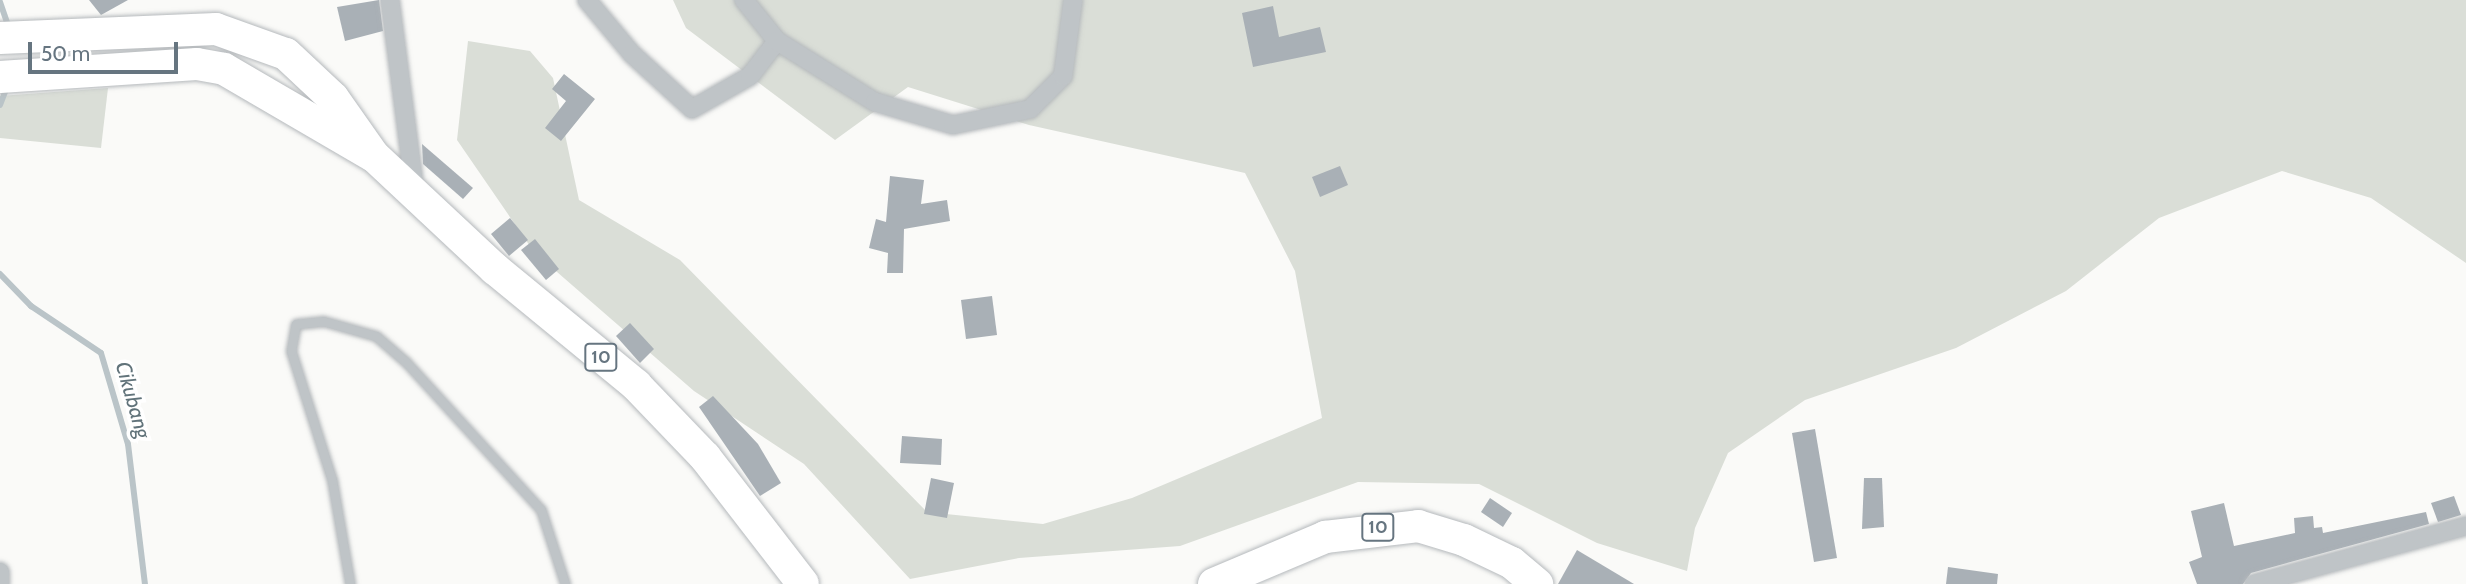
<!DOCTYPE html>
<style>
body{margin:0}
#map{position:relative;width:2466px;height:584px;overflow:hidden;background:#fafaf8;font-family:Cabin,sans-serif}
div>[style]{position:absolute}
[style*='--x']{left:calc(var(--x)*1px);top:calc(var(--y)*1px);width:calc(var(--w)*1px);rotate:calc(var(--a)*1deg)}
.green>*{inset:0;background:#daded7}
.stream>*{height:6px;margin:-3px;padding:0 3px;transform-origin:3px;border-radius:3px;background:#bac4c8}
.building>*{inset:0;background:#a9b0b6}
.roads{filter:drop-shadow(0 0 2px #b5b9bc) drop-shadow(0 0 2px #b5b9bc)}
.lane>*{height:9px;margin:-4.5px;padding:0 4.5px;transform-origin:4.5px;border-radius:4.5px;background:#bfc4c7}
.street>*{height:18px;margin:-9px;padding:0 9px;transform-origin:9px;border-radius:9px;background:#bfc4c7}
.highway>*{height:32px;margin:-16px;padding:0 16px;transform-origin:16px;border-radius:16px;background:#fff}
span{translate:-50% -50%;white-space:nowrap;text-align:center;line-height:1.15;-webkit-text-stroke:7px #fff;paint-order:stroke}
.shield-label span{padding:2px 5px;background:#fff;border:2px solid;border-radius:5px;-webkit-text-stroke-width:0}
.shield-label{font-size:18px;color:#667580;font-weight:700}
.water-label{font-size:21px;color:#61737a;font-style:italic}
.scale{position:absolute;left:28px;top:42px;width:150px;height:32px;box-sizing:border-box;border:4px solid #667580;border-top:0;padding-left:9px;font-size:21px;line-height:24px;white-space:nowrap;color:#667580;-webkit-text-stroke:5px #fff;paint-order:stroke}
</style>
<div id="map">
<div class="green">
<i style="clip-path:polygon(673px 0,2466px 0,2466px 263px,2371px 198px,2282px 171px,2159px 218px,2066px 291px,1956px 348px,1805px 400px,1728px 453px,1695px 528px,1687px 571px,1597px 543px,1479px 484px,1358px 482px,1180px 546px,1019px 558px,910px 579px,804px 464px,694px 391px,534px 252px,457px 140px,468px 41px,530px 51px,553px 78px,579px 200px,680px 260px,927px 512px,1043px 524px,1132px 498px,1322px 418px,1295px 271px,1245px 173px,1029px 125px,908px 87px,835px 140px,686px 28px)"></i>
<i style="clip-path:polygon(108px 88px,101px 148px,0 138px,0 96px)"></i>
</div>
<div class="stream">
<i style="--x:0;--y:2;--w:28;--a:71"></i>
<i style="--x:0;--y:105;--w:19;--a:-69"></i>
<i style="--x:0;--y:274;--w:45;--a:45.9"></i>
<i style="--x:31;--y:306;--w:84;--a:33.9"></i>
<i style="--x:101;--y:353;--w:95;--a:73.5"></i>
<i style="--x:128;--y:444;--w:141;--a:83.1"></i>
</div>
<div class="building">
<i style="clip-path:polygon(89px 0,128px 0,101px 15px)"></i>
<i style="clip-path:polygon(379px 0,383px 31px,345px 41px,337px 7px)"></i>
<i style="clip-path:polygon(1273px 6px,1279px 37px,1320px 27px,1326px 52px,1253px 67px,1242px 13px)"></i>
<i style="clip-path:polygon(564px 74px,595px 99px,561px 141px,545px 128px,566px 101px,552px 89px)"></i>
<i style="clip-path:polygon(422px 144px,473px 188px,463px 199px,423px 164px)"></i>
<i style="clip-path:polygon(1340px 166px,1348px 185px,1320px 197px,1312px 177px)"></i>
<i style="clip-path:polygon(890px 176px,924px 180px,921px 204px,947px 200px,950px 221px,904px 229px,903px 273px,887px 273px,888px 253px,869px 248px,876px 219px,886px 222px)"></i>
<i style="clip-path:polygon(510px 218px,528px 240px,509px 256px,491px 234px)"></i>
<i style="clip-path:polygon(535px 239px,559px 269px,546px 280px,521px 250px)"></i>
<i style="clip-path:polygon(992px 296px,997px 335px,966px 339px,961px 300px)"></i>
<i style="clip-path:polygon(630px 323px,654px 349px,640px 363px,616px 336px)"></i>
<i style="clip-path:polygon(713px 396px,758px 444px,781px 483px,760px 496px,699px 407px)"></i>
<i style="clip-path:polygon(1815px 429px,1837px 558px,1814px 562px,1792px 433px)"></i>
<i style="clip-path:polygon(902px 436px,942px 439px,941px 465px,900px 463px)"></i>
<i style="clip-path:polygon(931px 478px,954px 483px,947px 518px,924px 514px)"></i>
<i style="clip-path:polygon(1864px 478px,1882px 478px,1884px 527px,1862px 529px)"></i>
<i style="clip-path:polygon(2454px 496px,2461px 515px,2438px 522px,2431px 503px)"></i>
<i style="clip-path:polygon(1490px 498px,1512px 513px,1503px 527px,1481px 512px)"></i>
<i style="clip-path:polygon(2224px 503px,2234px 546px,2295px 533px,2294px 518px,2313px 516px,2314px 528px,2322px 527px,2323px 533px,2426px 512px,2429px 524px,2251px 573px,2243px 584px,2197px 584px,2189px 562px,2202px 557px,2191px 511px)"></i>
<i style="clip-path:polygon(1577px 550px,1634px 584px,1558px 584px)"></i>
<i style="clip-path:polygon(1948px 567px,1998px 574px,1997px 584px,1946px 584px)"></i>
</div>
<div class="roads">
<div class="lane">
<i style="--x:350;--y:584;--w:106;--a:-99.8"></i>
<i style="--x:332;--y:480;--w:135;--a:-107.6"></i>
<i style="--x:291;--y:351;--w:27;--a:-80"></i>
<i style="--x:296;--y:324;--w:27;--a:-6"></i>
<i style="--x:323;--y:321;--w:55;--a:15.8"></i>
<i style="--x:376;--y:336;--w:40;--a:41"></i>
<i style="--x:406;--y:362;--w:200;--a:47.6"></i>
<i style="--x:541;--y:510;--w:78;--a:72"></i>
</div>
<div class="street">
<i style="--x:390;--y:0;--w:194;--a:82.6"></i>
<i style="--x:587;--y:0;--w:70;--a:50.2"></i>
<i style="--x:632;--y:54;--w:81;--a:42.5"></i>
<i style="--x:692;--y:109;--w:67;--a:-29.6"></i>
<i style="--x:750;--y:76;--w:44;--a:-52.4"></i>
<i style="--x:777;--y:41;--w:53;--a:-128.8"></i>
<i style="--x:777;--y:41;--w:115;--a:31.9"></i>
<i style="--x:875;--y:102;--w:81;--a:16.4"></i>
<i style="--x:953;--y:125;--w:79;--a:-11.7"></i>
<i style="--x:1030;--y:109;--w:47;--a:-45"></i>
<i style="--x:1063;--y:76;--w:77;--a:-82.5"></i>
<i style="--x:0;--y:572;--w:12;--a:90"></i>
<i style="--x:2254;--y:584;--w:220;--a:-15.3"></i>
</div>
<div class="highway">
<i style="--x:0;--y:38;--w:216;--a:-2.4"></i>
<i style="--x:216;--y:29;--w:74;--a:19.7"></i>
<i style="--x:286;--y:54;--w:64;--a:43.1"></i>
<i style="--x:333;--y:98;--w:70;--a:54.9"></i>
<i style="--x:373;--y:155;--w:167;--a:43.1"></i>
<i style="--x:495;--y:269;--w:183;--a:39.4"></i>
<i style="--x:636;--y:385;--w:100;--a:46.2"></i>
<i style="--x:705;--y:457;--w:160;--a:52.3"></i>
<i style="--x:0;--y:77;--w:197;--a:-3.8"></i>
<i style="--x:197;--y:64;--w:27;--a:10"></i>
<i style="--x:224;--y:69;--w:171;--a:30.2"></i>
<i style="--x:1214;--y:584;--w:121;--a:-22.9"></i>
<i style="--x:1325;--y:537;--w:94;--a:-6.7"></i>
<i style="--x:1418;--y:526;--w:48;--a:16.9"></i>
<i style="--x:1464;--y:540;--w:53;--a:25.6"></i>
<i style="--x:1512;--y:563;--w:33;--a:40"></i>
</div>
</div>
<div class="shield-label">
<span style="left:601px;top:357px">10</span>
<span style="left:1378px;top:527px">10</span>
</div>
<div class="water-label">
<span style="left:133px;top:400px;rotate:74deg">Cikubang</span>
</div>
<div class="scale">50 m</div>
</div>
